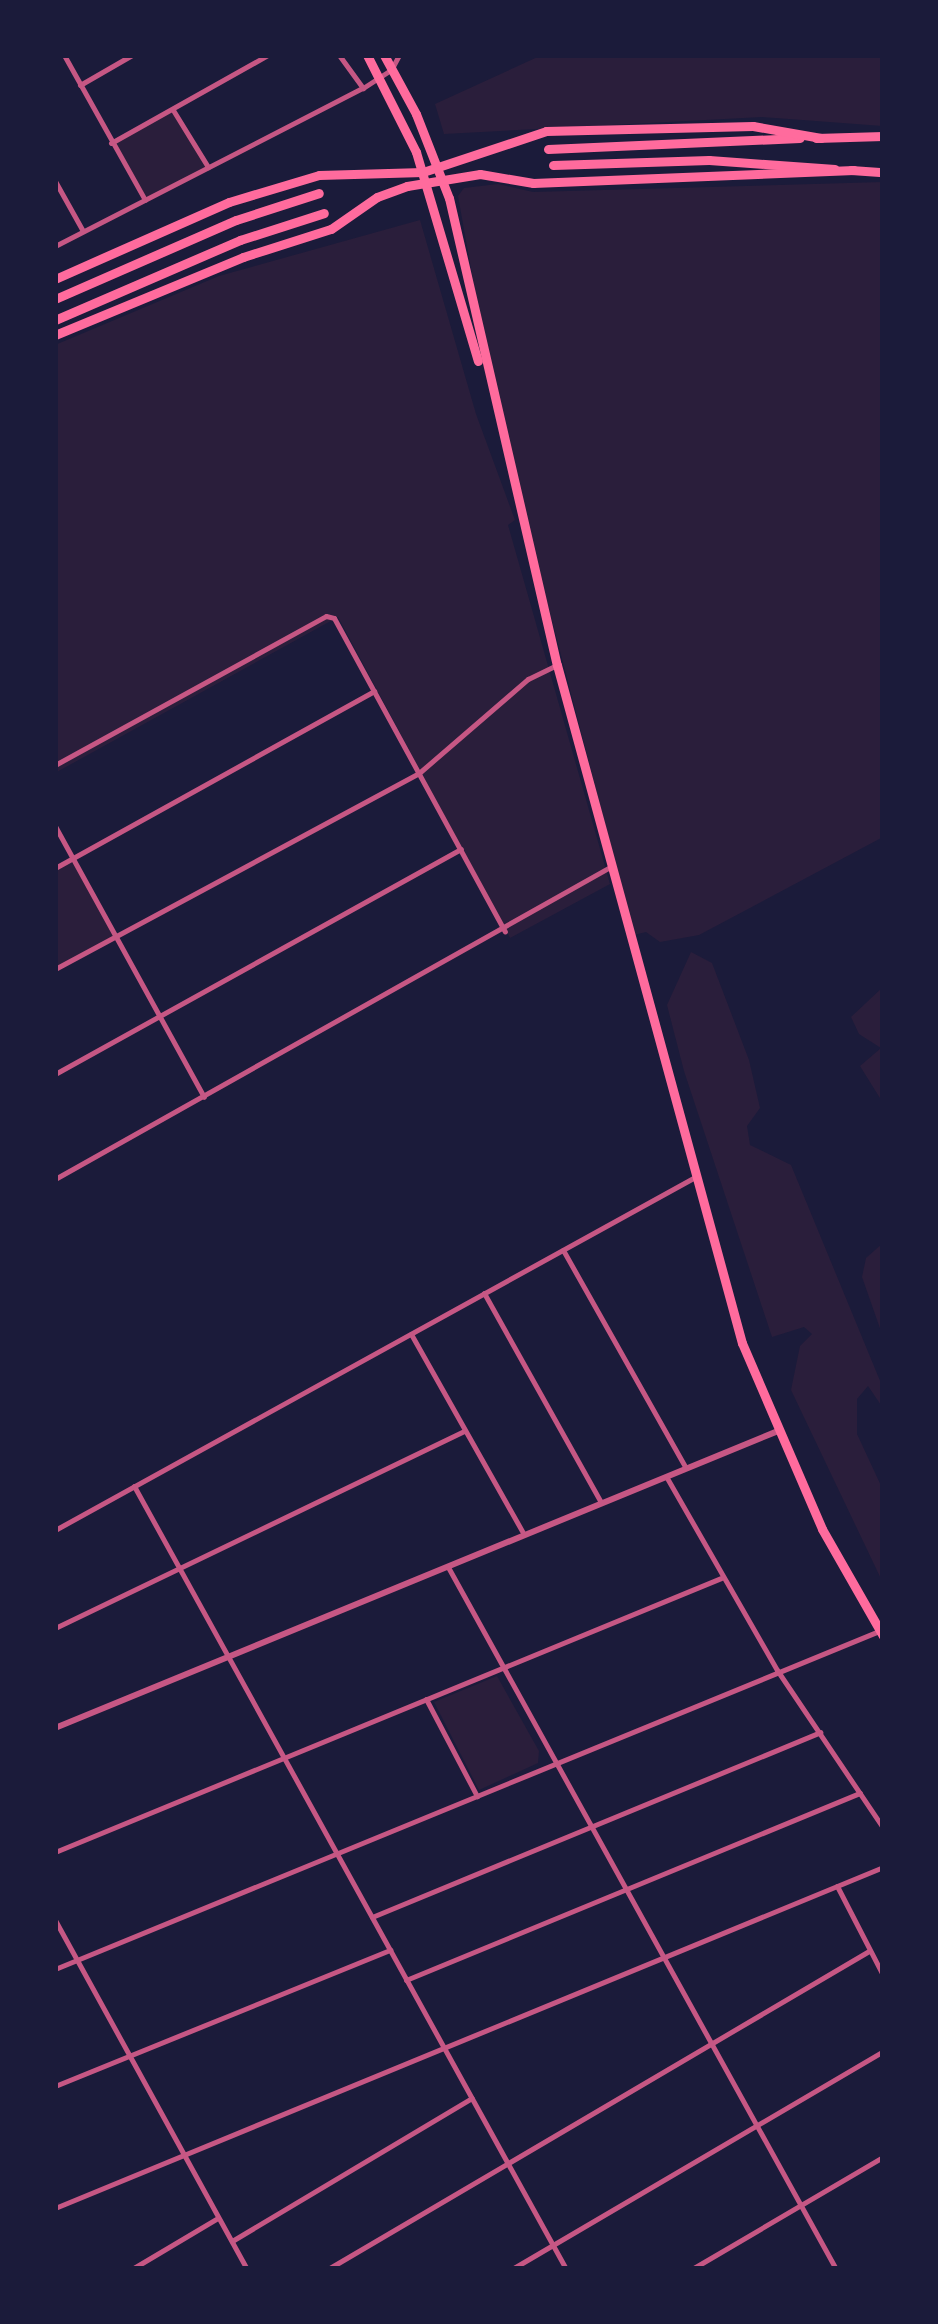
<!DOCTYPE html>
<style>
body{margin:0}
#map{position:relative;width:938px;height:2324px;overflow:hidden;background:#1b1b3a;font-family:Commissioner,sans-serif}
div>[style]{position:absolute}
[style*='--x']{left:calc(var(--x)*1px);top:calc(var(--y)*1px);width:calc(var(--w)*1px);rotate:calc(var(--a)*1deg)}
.green>*{inset:0;background:#2a1e3b}
.minor>*{height:5px;margin:-2.5px;padding:0 2.5px;transform-origin:2.5px;border-radius:2.5px;background:#c65784}
.tertiary>*{height:6px;margin:-3px;padding:0 3px;transform-origin:3px;border-radius:3px;background:#c65784}
.primary>*{height:9px;margin:-4.5px;padding:0 4.5px;transform-origin:4.5px;border-radius:4.5px;background:#ff6b9d}
.trunk>*{height:9px;margin:-4.5px;padding:0 4.5px;transform-origin:4.5px;border-radius:4.5px;background:#ff6b9d}
span{translate:-50% -50%;white-space:nowrap;text-align:center;line-height:1.15;-webkit-text-stroke:8px #1b1b3a;paint-order:stroke}
.frame{position:absolute;inset:0;border:58px solid #1b1b3a;pointer-events:none}
</style>
<div id="map">
<div class="green">
<i style="clip-path:polygon(542px 55px,883px 55px,883px 126px,762px 117px,444px 134px,435px 104px)"></i>
<i style="clip-path:polygon(173px 110px,208px 167px,145px 200px,111px 143px)"></i>
<i style="clip-path:polygon(883px 182px,883px 837px,699px 935px,660px 942px,646px 932px,634px 935px,495px 402px,458px 196px,464px 188px,498px 184px,533px 192px)"></i>
<i style="clip-path:polygon(420px 220px,476px 414px,515px 520px,508px 525px,610px 884px,510px 938px,338px 617px,55px 773px,55px 345px,219px 276px)"></i>
<i style="clip-path:polygon(73px 858px,116px 935px,55px 969px,55px 868px)"></i>
<i style="clip-path:polygon(691px 952px,712px 963px,749px 1060px,760px 1108px,747px 1126px,750px 1145px,791px 1165px,883px 1388px,883px 1408px,868px 1386px,857px 1399px,857px 1434px,883px 1490px,883px 1583px,791px 1390px,800px 1346px,812px 1334px,804px 1327px,772px 1337px,684px 1071px,667px 1005px)"></i>
<i style="clip-path:polygon(883px 987px,883px 1103px,860px 1066px,881px 1048px,859px 1034px,851px 1017px)"></i>
<i style="clip-path:polygon(883px 1243px,883px 1337px,862px 1277px,866px 1258px)"></i>
<i style="clip-path:polygon(497px 1676px,539px 1751px,538px 1763px,479px 1790px,434px 1702px)"></i>
</div>
<div class="minor">
<i style="--x:64;--y:55;--w:166;--a:60.8"></i>
<i style="--x:339;--y:55;--w:41;--a:54"></i>
<i style="--x:80;--y:85;--w:60;--a:-30"></i>
<i style="--x:173;--y:110;--w:67;--a:58.4"></i>
<i style="--x:111;--y:143;--w:180;--a:-29.3"></i>
<i style="--x:55;--y:181;--w:57;--a:60.8"></i>
<i style="--x:55;--y:246;--w:346;--a:-27.2"></i>
<i style="--x:363;--y:88;--w:33;--a:-33"></i>
<i style="--x:391;--y:70;--w:17;--a:-62"></i>
<i style="--x:55;--y:765;--w:309;--a:-28.8"></i>
<i style="--x:326;--y:616;--w:8;--a:14"></i>
<i style="--x:334;--y:618;--w:357;--a:61.4"></i>
<i style="--x:55;--y:826;--w:309;--a:61.2"></i>
<i style="--x:55;--y:868;--w:365;--a:-29"></i>
<i style="--x:55;--y:969;--w:413;--a:-28.3"></i>
<i style="--x:419;--y:773;--w:144;--a:-40.8"></i>
<i style="--x:528;--y:679;--w:32;--a:-26"></i>
<i style="--x:55;--y:1074;--w:464;--a:-29"></i>
<i style="--x:55;--y:1179;--w:637;--a:-29.34"></i>
<i style="--x:563;--y:1250;--w:250;--a:60.6"></i>
<i style="--x:484;--y:1293;--w:240;--a:60.8"></i>
<i style="--x:411;--y:1334;--w:228;--a:60.6"></i>
<i style="--x:667;--y:1478;--w:221;--a:60.2"></i>
<i style="--x:777;--y:1670;--w:190;--a:56.1"></i>
<i style="--x:134;--y:1486;--w:894;--a:61.11"></i>
<i style="--x:55;--y:1530;--w:731;--a:-28.88"></i>
<i style="--x:448;--y:1567;--w:802;--a:61.07"></i>
<i style="--x:55;--y:1628;--w:454;--a:-25.7"></i>
<i style="--x:426;--y:1699;--w:110;--a:62.3"></i>
<i style="--x:55;--y:1852;--w:720;--a:-22.36"></i>
<i style="--x:837;--y:1886;--w:100;--a:62.7"></i>
<i style="--x:372;--y:1917;--w:485;--a:-22.4"></i>
<i style="--x:55;--y:1920;--w:398;--a:61.2"></i>
<i style="--x:55;--y:1969;--w:891;--a:-22.3"></i>
<i style="--x:406;--y:1980;--w:491;--a:-22.4"></i>
<i style="--x:55;--y:2086;--w:362;--a:-22.1"></i>
<i style="--x:55;--y:2208;--w:895;--a:-22.38"></i>
<i style="--x:232;--y:2241;--w:279;--a:-30.8"></i>
<i style="--x:132;--y:2269;--w:100;--a:-30.7"></i>
<i style="--x:328;--y:2269;--w:628;--a:-30.45"></i>
<i style="--x:512;--y:2269;--w:430;--a:-30.4"></i>
<i style="--x:692;--y:2269;--w:221;--a:-30.4"></i>
</div>
<div class="tertiary">
<i style="--x:55;--y:1728;--w:782;--a:-22.33"></i>
</div>
<div class="primary">
<i style="--x:367;--y:55;--w:109;--a:63.2"></i>
<i style="--x:416;--y:152;--w:218;--a:73.5"></i>
<i style="--x:384;--y:55;--w:67;--a:61.5"></i>
<i style="--x:416;--y:114;--w:90;--a:68.6"></i>
<i style="--x:449;--y:198;--w:479;--a:77"></i>
<i style="--x:557;--y:665;--w:703;--a:74.74"></i>
<i style="--x:742;--y:1343;--w:202;--a:66.7"></i>
<i style="--x:822;--y:1529;--w:123;--a:60.3"></i>
</div>
<div class="trunk">
<i style="--x:816;--y:138;--w:67;--a:-1.7"></i>
<i style="--x:548;--y:149;--w:252;--a:-2.5"></i>
<i style="--x:553;--y:165;--w:156;--a:-1.8"></i>
<i style="--x:709;--y:160;--w:126;--a:4.1"></i>
<i style="--x:851;--y:170;--w:32;--a:4"></i>
<i style="--x:55;--y:279;--w:190;--a:-23.9"></i>
<i style="--x:229;--y:202;--w:94;--a:-16.7"></i>
<i style="--x:319;--y:175;--w:104;--a:-1.7"></i>
<i style="--x:423;--y:172;--w:130;--a:-18.4"></i>
<i style="--x:546;--y:131;--w:207;--a:-1.4"></i>
<i style="--x:753;--y:126;--w:69;--a:10"></i>
<i style="--x:55;--y:299;--w:197;--a:-23.6"></i>
<i style="--x:236;--y:220;--w:87;--a:-18"></i>
<i style="--x:55;--y:320;--w:202;--a:-23.4"></i>
<i style="--x:240;--y:240;--w:88;--a:-17.8"></i>
<i style="--x:55;--y:335;--w:204;--a:-22.5"></i>
<i style="--x:243;--y:257;--w:92;--a:-17.7"></i>
<i style="--x:331;--y:229;--w:56;--a:-34.8"></i>
<i style="--x:377;--y:197;--w:32;--a:-20"></i>
<i style="--x:407;--y:186;--w:74;--a:-9.3"></i>
<i style="--x:480;--y:174;--w:54;--a:9.6"></i>
<i style="--x:533;--y:183;--w:321;--a:-2.3"></i>
</div>
<div class="frame"></div>
</div>
